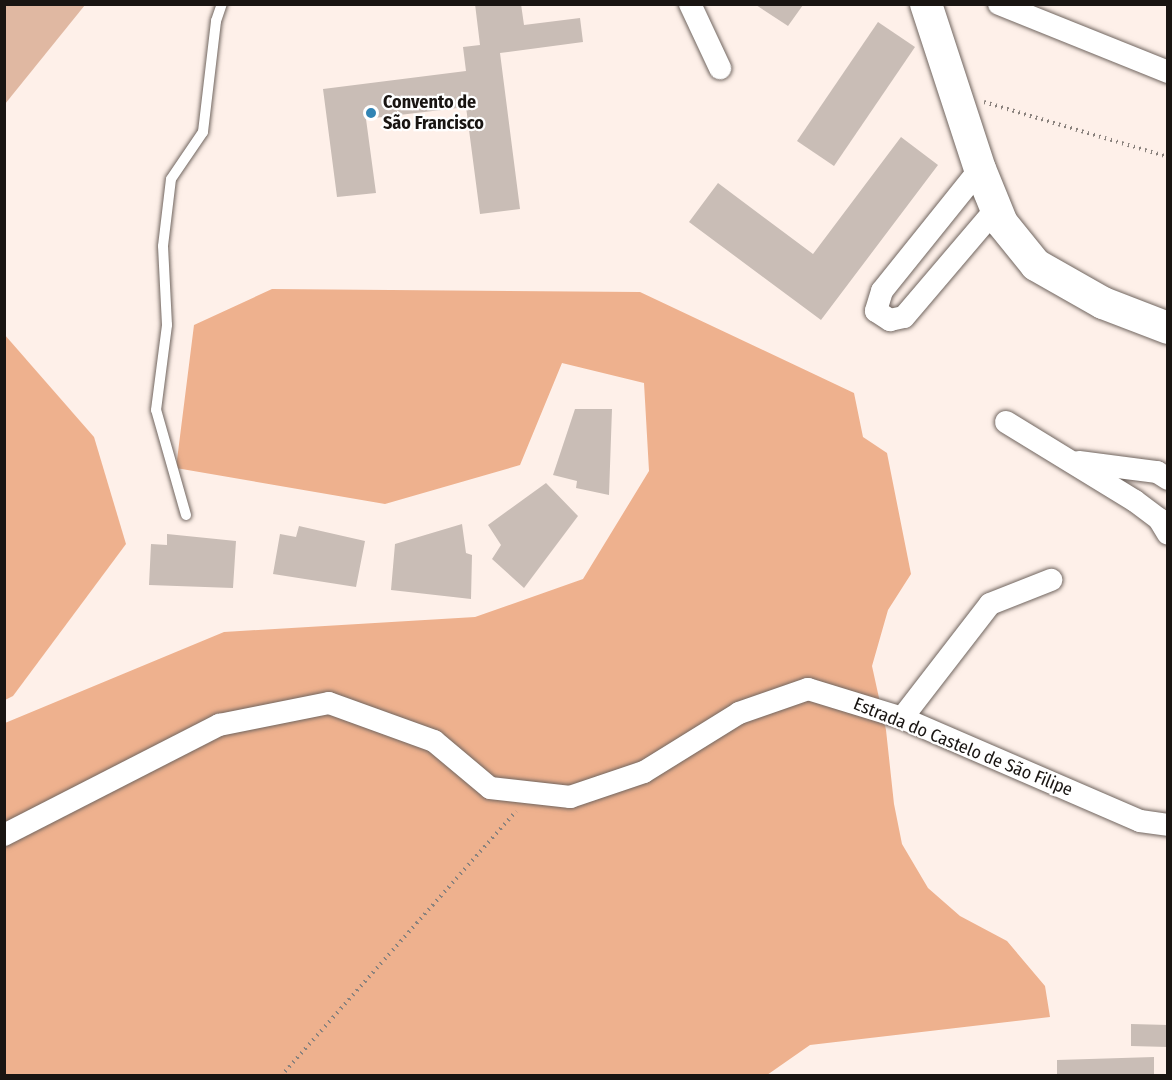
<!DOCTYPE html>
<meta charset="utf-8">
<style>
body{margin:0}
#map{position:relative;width:1172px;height:1080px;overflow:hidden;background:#fef0e9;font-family:"Fira Sans Condensed",sans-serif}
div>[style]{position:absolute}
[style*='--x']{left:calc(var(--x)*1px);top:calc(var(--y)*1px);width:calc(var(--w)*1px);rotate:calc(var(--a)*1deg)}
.green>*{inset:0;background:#e0b8a2}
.forest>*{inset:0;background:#eeb18e}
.building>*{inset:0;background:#c9bdb6}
.path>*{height:4px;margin-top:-2px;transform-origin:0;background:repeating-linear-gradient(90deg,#8a827d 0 1.5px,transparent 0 6px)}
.roads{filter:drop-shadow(0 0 2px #70655f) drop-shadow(0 0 2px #70655f)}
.lane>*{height:10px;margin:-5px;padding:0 5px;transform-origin:5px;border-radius:5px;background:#fff}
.street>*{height:22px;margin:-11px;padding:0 11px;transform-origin:11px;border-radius:11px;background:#fff}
.secondary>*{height:32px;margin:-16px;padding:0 16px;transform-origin:16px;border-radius:16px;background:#fff}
.dots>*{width:16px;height:16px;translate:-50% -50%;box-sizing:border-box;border:3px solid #fff;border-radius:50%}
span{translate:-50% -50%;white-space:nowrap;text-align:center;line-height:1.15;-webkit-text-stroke:4.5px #fff;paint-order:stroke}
.poi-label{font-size:18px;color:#191512;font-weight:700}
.left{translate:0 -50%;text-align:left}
.street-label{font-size:18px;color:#191512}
.frame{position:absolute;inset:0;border:6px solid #191512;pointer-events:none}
</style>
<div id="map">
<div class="green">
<i style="clip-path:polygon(5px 4px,85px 5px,5px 104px,4px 5px)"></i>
</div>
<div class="forest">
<i style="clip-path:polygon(272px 289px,640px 292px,854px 393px,863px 437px,887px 453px,911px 574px,888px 610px,872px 666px,886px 730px,894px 804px,902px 844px,928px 888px,960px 916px,1007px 941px,1045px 986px,1050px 1017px,810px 1045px,767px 1075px,5px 1076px,5px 723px,224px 632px,475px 617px,583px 579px,649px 471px,644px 383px,562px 363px,520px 465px,385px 504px,176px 468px,194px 325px)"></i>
<i style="clip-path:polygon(4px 334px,94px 437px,126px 544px,13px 696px,5px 700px)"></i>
</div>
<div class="building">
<i style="clip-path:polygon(475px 4px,521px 4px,524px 25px,580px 18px,583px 42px,500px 53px,520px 209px,480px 214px,466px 107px,366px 119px,376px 193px,337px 197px,323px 89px,466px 71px,463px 47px,480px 45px)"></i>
<i style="clip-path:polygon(756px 5px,803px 5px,788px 26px)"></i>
<i style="clip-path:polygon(878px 22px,915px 47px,834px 166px,797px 141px)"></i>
<i style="clip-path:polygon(901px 137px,938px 165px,821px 320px,689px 222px,718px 183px,813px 254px)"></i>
<i style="clip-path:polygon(575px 409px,612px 409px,609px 495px,576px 488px,577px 481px,553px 475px)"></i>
<i style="clip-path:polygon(546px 483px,578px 516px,524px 588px,492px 559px,501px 545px,488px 525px)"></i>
<i style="clip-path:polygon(462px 524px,466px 553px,472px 555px,471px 599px,391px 590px,395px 544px)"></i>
<i style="clip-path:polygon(299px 526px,365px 541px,356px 587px,273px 574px,280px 534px,296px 537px)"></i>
<i style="clip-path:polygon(167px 534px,236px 541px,233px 588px,149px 585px,151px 544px,167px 545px)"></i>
<i style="clip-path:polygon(1131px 1024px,1168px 1025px,1168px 1047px,1131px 1046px)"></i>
<i style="clip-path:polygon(1154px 1057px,1154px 1076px,1057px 1076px,1057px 1060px)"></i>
</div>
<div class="path">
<i style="--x:984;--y:102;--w:192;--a:16.6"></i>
<i style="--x:281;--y:1076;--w:354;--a:-48.4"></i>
</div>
<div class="roads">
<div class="lane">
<i style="--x:186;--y:515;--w:109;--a:-105.9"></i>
<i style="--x:156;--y:410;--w:86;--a:-82.6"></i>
<i style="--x:167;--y:325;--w:79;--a:-92.9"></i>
<i style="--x:163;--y:246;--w:67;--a:-83.2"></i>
<i style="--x:171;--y:179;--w:57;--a:-55.8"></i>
<i style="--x:203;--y:132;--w:112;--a:-83.3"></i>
<i style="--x:216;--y:21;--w:18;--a:-71"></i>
</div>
<div class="street">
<i style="--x:690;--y:4;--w:71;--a:64.9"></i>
<i style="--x:999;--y:4;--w:182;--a:21.9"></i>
<i style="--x:980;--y:169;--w:156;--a:128.8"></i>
<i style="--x:882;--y:291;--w:21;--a:107"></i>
<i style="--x:876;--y:311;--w:17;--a:33"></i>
<i style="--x:890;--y:320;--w:14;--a:-12"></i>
<i style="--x:904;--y:317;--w:142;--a:-49.6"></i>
<i style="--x:1006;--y:422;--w:151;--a:31.5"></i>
<i style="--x:1135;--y:501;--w:30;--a:37"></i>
<i style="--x:1159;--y:519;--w:17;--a:59"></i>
<i style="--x:1079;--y:462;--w:79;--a:7.3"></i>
<i style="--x:1157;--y:472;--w:13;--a:32"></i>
<i style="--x:902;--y:718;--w:144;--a:-52.3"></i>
<i style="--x:990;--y:604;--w:66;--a:-21.5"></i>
<i style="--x:4;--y:835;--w:242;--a:-27.1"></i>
<i style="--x:219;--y:725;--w:112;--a:-11.3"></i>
<i style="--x:329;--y:703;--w:112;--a:19.9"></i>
<i style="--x:434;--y:741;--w:73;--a:40"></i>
<i style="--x:490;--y:788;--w:81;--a:6.4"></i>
<i style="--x:570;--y:797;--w:78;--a:-18.7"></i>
<i style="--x:644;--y:772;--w:112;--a:-31.8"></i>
<i style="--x:739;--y:713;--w:73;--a:-19.2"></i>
<i style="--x:808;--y:689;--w:98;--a:17.1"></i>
<i style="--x:902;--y:718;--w:259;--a:23.4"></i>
<i style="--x:1140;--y:821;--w:28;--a:8"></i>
</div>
<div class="secondary">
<i style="--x:926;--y:4;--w:174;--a:71.9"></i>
<i style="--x:980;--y:169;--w:58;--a:67.8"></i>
<i style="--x:1002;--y:223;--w:54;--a:51"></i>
<i style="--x:1036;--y:265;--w:77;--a:29.6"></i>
<i style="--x:1103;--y:303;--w:70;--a:21"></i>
</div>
</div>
<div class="dots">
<i style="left:371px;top:113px;background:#3184b4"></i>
</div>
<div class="poi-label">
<span class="left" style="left:383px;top:113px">Convento de<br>São Francisco</span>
</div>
<div class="street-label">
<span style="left:963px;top:747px;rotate:22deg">Estrada do Castelo de São Filipe</span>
</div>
<div class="frame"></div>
</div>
